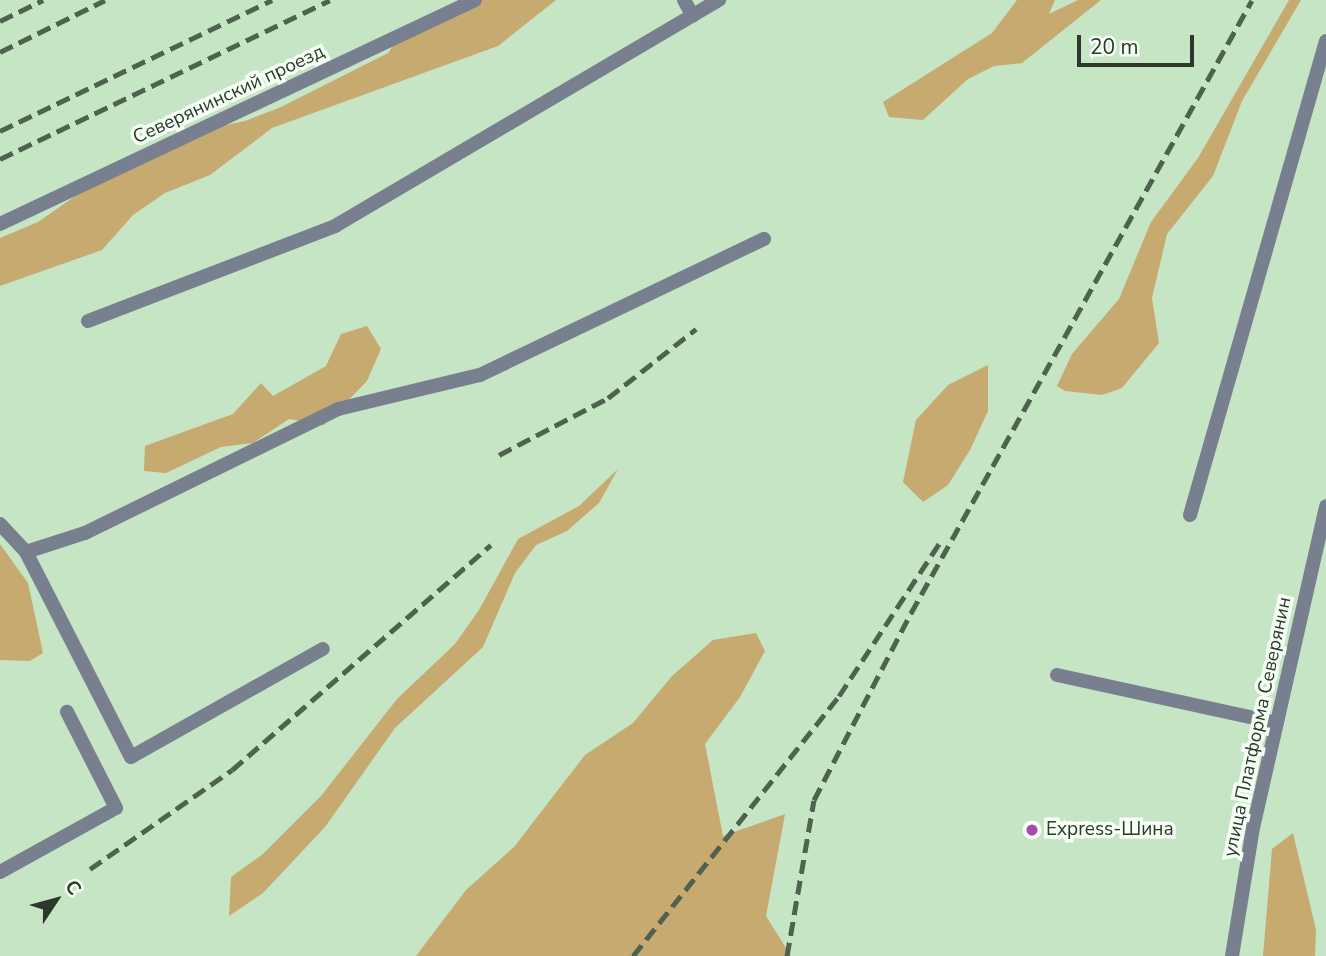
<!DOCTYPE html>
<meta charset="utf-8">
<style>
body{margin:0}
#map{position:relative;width:1326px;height:956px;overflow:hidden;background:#c5e5c4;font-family:"Nunito Sans",sans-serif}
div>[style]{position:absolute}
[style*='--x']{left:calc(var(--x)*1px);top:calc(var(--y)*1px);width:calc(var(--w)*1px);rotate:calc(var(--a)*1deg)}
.green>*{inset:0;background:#c6aa6f}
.lane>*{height:14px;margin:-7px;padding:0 7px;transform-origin:7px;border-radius:7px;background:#78808f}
.street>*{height:14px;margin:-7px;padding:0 7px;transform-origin:7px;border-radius:7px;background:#78808f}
.rail>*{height:5px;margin-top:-2.5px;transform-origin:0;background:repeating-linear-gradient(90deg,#4f614f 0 14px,transparent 0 21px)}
.dots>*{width:19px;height:19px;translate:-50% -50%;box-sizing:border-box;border:4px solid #f5fff5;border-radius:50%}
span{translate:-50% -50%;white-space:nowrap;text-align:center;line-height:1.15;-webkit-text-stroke:7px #f5fff5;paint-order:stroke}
.street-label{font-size:19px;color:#2b382b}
.poi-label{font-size:19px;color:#2b382b}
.left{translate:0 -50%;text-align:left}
.north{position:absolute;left:21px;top:865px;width:70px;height:70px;-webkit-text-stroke:5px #f5fff5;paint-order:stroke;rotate:54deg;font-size:19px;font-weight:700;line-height:28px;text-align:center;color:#2b382b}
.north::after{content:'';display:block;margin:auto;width:24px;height:32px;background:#2b382b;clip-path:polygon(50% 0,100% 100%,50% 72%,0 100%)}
.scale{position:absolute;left:1077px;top:35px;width:117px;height:32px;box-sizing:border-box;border:4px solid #2b382b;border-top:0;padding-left:9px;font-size:21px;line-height:24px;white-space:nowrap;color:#2b382b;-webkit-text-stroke:5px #f5fff5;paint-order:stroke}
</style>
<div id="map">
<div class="green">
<i style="clip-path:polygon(481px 0,556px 0,498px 46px,272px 128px,210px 175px,165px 193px,133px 215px,102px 250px,0 286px,0 238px,38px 222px,133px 156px,168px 137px,245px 121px,281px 107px,388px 53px,400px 36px)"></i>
<i style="clip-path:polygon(1017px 0,1055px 0,1049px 14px,1078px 0,1101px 0,1022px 63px,994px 66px,968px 79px,923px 120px,889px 117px,883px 102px,992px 33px)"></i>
<i style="clip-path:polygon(1289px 0,1301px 0,1242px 101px,1213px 176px,1167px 234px,1152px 298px,1159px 343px,1122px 388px,1102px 395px,1065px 391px,1057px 386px,1072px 354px,1119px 299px,1151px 222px,1198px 158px)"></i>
<i style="clip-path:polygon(367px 326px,381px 349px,367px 381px,324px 425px,289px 419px,253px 443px,221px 447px,166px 473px,144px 471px,145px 446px,233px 414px,261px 383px,273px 396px,326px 366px,341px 334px)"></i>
<i style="clip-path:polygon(988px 365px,988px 411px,970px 450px,948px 485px,923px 502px,903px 482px,916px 420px,948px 385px)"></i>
<i style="clip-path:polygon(618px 469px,599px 503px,567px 531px,536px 545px,515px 573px,483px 647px,395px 728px,325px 827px,263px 893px,229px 916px,231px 877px,263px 854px,321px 796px,397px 699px,455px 644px,479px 610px,518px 539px,579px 506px)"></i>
<i style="clip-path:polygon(0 544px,28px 583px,43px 653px,30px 661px,0 660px)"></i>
<i style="clip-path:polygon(756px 633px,765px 651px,740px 697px,705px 744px,723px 836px,785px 814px,766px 916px,791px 956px,416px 956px,466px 890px,514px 847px,585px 755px,633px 723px,672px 676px,713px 640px)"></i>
<i style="clip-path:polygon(1293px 833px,1316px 930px,1315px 956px,1263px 956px,1272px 849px)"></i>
</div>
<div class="lane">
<i style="--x:684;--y:0;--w:18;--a:61"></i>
<i style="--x:88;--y:321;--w:265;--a:-21"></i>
<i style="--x:335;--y:226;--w:446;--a:-30.5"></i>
<i style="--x:1190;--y:515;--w:493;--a:-74"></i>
<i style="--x:0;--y:524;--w:38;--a:47"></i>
<i style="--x:26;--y:552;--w:230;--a:62.9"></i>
<i style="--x:131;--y:757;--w:220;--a:-29.4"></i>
<i style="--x:26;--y:552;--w:62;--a:-17.9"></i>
<i style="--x:85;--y:533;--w:282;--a:-26.1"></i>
<i style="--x:338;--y:409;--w:146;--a:-13.5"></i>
<i style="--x:480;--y:375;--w:315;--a:-25.6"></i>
<i style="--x:1057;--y:675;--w:225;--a:12.3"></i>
<i style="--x:0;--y:872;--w:132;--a:-28.9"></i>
<i style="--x:116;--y:808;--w:108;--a:-117"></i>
</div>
<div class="street">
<i style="--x:0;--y:224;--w:525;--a:-25.25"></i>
<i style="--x:1232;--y:956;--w:130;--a:-80.7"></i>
<i style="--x:1253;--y:828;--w:330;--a:-77.2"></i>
</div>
<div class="rail">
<i style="--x:0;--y:21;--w:48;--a:-26"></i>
<i style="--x:0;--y:52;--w:117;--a:-26.3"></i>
<i style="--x:0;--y:131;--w:302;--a:-25.7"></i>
<i style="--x:0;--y:159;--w:366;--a:-25.7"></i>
<i style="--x:499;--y:455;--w:123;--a:-27.6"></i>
<i style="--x:608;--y:398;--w:112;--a:-38.1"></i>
<i style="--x:90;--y:869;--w:173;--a:-34.9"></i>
<i style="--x:232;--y:770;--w:343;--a:-41"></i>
<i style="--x:633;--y:956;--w:332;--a:-51.6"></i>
<i style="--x:839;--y:696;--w:186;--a:-56.7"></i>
<i style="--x:787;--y:956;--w:158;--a:-80.2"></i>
<i style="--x:814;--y:800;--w:211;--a:-62.6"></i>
<i style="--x:911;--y:613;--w:701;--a:-60.91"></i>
</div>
<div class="dots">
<i style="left:1032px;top:830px;background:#a94ab2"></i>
</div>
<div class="street-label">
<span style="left:229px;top:95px;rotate:-25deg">Северянинский проезд</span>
<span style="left:1258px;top:727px;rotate:-78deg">улица Платформа Северянин</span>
</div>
<div class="poi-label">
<span class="left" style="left:1046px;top:830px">Express-Шина</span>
</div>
<div class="north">С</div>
<div class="scale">20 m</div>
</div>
